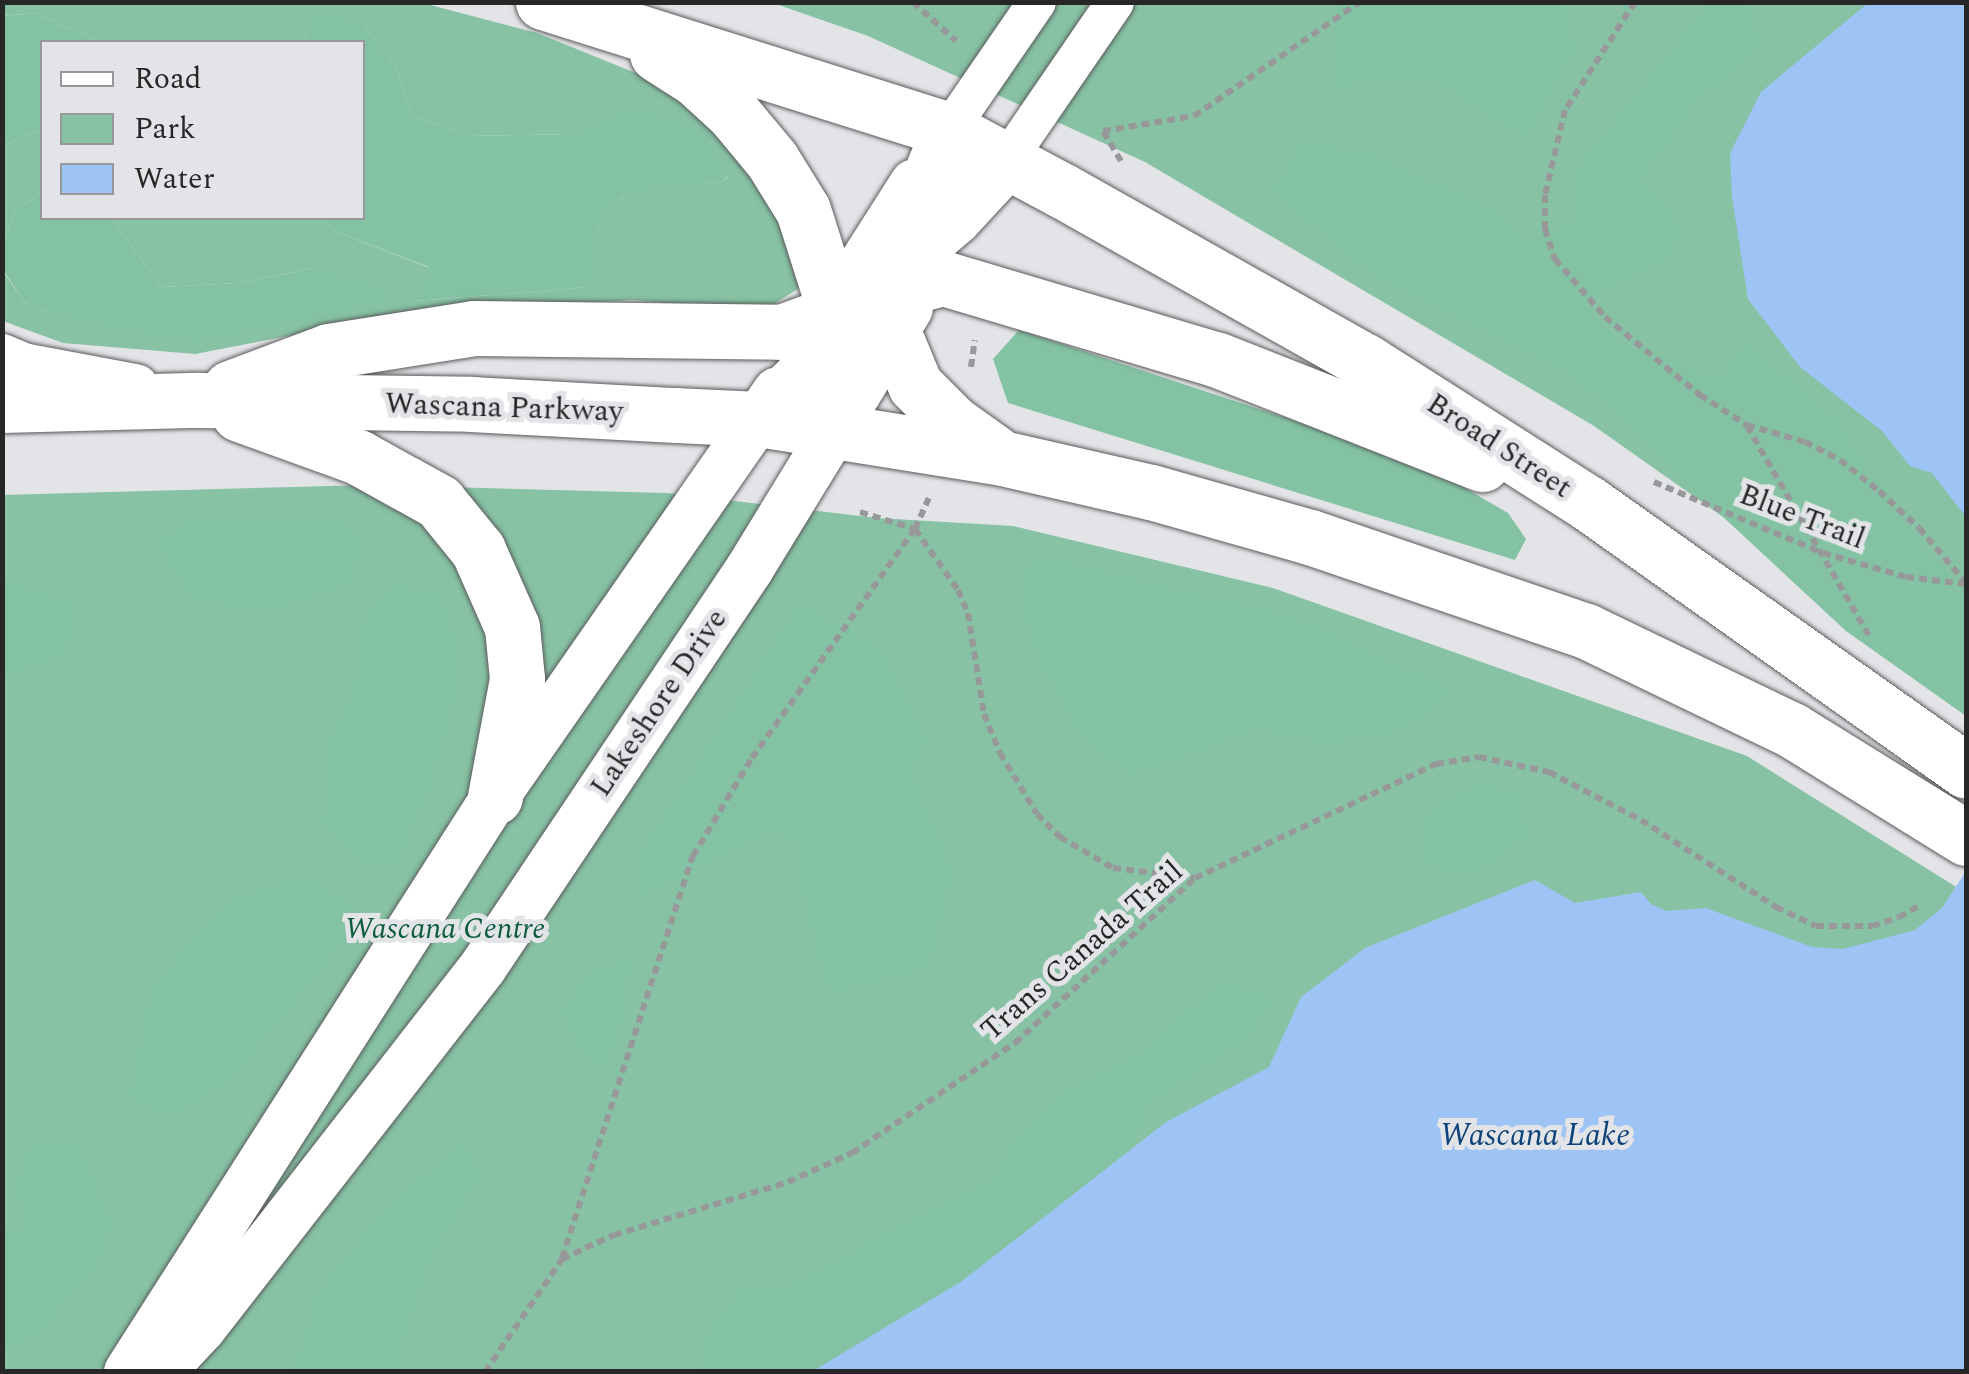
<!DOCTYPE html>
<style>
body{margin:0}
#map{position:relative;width:1969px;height:1374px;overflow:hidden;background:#e3e4e7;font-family:Spectral,serif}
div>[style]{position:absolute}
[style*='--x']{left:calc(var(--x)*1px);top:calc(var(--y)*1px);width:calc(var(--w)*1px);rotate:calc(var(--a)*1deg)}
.green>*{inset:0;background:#86c2a3}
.forest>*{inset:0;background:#83c3a3}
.water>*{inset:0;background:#9ec4f5}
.path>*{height:6px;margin-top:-3px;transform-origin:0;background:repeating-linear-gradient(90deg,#97989a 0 8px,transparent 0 13px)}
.roads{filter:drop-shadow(0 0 2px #5b5b5d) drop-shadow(0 0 2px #5b5b5d)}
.minor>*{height:38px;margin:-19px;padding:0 19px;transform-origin:19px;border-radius:19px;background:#fff}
.tertiary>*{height:48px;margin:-24px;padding:0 24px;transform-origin:24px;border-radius:24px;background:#fff}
.secondary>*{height:55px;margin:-27.5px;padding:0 27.5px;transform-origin:27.5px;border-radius:27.5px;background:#fff}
span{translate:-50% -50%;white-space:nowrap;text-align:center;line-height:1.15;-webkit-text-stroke:10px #e3e4e7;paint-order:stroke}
.street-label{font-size:30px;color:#272728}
.park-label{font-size:30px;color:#0c5c3e;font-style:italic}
.water-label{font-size:32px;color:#0c417a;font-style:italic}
.frame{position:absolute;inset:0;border:5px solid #272728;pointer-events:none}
.legend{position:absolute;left:40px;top:40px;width:325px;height:180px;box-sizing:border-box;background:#e3e4e7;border:2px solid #98989b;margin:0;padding:12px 18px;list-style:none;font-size:30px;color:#272728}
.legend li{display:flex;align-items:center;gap:20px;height:50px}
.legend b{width:50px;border:2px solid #98989b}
</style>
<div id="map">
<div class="green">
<i style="clip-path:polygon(3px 2px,419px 2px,537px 33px,653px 80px,736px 133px,788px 207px,805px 284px,762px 312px,633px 300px,386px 317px,195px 354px,63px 343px,3px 321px,2px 270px,25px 303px,82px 322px,318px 267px,239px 283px,161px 287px,111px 218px,322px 218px,334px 231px,430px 268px,416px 301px,589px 287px,599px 222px,627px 193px,722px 182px,728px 177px,635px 104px,574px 134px,466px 136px,411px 115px,396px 67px,362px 23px,304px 34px,310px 42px,99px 42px,36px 13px,2px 16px)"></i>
<i style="clip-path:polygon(773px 3px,1966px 3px,1966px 688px,1594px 426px,1145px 162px,868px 36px)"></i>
<i style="clip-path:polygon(42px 129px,42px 193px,15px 210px,3px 245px,3px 146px)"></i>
<i style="clip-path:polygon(368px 485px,667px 493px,877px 518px,1013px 526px,1273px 588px,1747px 756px,1966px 893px,1966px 1371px,3px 1371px,2px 495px)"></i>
</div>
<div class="forest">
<i style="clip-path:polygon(1334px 3px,1564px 3px,1578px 47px,1526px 141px,1428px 79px,1336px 88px)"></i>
<i style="clip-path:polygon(1707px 3px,1750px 4px,1762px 47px,1695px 106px,1645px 178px,1683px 227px,1674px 257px,1584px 304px,1612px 334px,1717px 378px,1743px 340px,1840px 419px,1896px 513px,1966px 592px,1966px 716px,1846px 631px,1568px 373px,1366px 272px,1269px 192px,1302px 139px,1372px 153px,1495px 208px,1526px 237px,1571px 222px,1574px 168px)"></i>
<i style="clip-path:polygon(310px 8px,362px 23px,396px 67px,411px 115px,466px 136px,573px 134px,635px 104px,700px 130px,728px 176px,722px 182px,626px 194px,599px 222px,590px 287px,415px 301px,429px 267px,334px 231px,322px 218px,362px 218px,362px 42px,310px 42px,304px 34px)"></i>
<i style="clip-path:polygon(36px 13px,99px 42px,42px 42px,42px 129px,3px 146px,3px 16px)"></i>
<i style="clip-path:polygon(42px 193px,42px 218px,111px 218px,161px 287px,239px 283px,319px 267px,383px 287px,385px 304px,197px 344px,81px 322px,25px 303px,3px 270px,3px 245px,15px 210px)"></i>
<i style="clip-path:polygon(1019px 330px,1420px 462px,1508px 513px,1526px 539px,1515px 560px,1008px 403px,993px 359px)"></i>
<i style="clip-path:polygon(346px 517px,364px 546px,350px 586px,273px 613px,192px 602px,154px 543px,191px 518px)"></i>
<i style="clip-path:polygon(1030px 552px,1294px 615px,1455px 689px,1406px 732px,1327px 746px,1257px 732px,1130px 778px,1079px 737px,1035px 658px,1018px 596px)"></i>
<i style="clip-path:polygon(3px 580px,73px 601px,70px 653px,3px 679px)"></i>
<i style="clip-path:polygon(392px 582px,439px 591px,462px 650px,454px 714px,430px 791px,398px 864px,360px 868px,321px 825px,324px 745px,355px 680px,361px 620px)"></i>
<i style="clip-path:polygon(799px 601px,883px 648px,930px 740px,914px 774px,954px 871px,930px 971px,829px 995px,802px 905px,797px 846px,775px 830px,639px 900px,637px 853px)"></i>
<i style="clip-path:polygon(1477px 781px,1522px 792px,1528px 837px,1471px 879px,1421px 867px,1423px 813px)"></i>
<i style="clip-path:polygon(312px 872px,352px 906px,347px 939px,268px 1038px,226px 1086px,172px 1118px,127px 1098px,150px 985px,229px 899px)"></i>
<i style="clip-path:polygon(632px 955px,628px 1009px,607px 1071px,586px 1062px,559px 1012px,585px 971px)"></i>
<i style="clip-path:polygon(1223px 978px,1280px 1000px,1241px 1046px,1152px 1104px,1131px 1150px,962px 1281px,813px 1371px,695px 1372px,709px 1326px,743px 1284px,788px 1283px,993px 1175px,1018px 1132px,1073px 1084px,1138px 1052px)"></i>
<i style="clip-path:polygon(465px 1138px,483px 1176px,431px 1259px,397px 1371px,291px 1371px,316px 1290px,381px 1210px)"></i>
<i style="clip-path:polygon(30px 1143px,80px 1145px,114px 1223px,96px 1273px,38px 1335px,3px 1352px,3px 1231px,23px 1228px,14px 1183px)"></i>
</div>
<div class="water">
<i style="clip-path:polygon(1868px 3px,1966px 3px,1966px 517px,1932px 473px,1910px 466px,1882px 431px,1800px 367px,1748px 299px,1732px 197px,1730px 153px,1761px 92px)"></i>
<i style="clip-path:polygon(1966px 871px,1966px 1371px,813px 1371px,962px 1281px,1166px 1122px,1269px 1067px,1301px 997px,1365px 948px,1535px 880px,1575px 903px,1641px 892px,1651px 904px,1666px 911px,1706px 908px,1812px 947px,1843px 949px,1915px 930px,1942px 908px)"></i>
</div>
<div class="path">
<i style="--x:913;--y:2;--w:58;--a:42.2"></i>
<i style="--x:1635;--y:2;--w:129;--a:122.9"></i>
<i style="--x:1565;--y:110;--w:87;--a:103.2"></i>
<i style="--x:1545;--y:195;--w:34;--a:90"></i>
<i style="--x:1545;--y:229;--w:32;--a:72"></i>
<i style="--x:1555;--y:259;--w:77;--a:49.2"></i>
<i style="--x:1605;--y:317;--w:123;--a:39.4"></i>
<i style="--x:1700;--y:395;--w:56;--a:32.6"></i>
<i style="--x:1747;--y:425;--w:60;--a:16.3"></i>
<i style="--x:1805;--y:442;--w:39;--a:27"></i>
<i style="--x:1840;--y:460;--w:50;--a:38.5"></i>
<i style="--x:1879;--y:491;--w:54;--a:42.8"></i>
<i style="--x:1919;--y:528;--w:72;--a:49.5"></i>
<i style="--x:1121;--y:161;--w:35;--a:-121"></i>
<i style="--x:1103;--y:131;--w:92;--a:-9.4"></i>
<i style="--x:1194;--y:116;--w:201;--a:-34.5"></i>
<i style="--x:971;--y:367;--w:27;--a:-82"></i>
<i style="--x:1747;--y:426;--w:243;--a:59.8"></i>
<i style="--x:1654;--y:482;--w:183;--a:22.8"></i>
<i style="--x:1823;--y:553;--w:86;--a:16.1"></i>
<i style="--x:1906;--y:577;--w:60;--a:6.7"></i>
<i style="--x:860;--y:512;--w:58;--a:17.2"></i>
<i style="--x:915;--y:529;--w:75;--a:54.8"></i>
<i style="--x:958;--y:590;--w:25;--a:67"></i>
<i style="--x:968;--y:613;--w:102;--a:81"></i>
<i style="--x:984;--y:714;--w:42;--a:67.7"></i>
<i style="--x:1000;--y:753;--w:71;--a:58.8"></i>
<i style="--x:1037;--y:814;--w:33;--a:45"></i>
<i style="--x:1060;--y:837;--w:61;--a:30.3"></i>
<i style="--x:1113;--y:868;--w:82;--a:7"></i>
<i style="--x:562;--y:1258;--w:423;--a:-72"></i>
<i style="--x:693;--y:856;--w:114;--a:-59"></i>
<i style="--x:752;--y:758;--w:281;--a:-54.6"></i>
<i style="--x:915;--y:529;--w:34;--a:-66"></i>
<i style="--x:485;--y:1372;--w:137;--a:-55.7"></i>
<i style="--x:562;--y:1259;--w:57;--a:-24.8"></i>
<i style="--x:614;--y:1235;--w:182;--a:-16.9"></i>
<i style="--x:788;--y:1182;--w:70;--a:-24.4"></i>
<i style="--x:852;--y:1153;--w:197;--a:-34"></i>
<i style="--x:1015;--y:1043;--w:244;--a:-42.5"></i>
<i style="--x:1195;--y:878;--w:267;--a:-25.3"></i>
<i style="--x:1436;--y:764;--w:44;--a:-9.2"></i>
<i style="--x:1479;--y:757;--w:72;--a:12.1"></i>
<i style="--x:1549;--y:772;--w:104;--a:27.6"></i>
<i style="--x:1641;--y:820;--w:161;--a:32.8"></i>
<i style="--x:1776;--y:907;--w:44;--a:25.4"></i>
<i style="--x:1816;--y:926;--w:56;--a:0"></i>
<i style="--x:1872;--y:926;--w:28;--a:-18"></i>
<i style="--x:1899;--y:917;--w:26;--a:-29"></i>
</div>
<div class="roads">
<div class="minor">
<i style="--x:949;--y:130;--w:155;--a:-55.5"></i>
<i style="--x:1007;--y:160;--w:191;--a:-55.6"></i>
</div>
<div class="tertiary">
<i style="--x:837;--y:304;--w:143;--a:-57.5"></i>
<i style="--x:2;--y:358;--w:23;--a:23"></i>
<i style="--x:23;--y:367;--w:114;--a:10.6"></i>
<i style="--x:128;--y:1372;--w:682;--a:-57.45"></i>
<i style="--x:495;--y:797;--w:494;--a:-55.2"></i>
<i style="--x:161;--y:1372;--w:60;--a:-47"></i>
<i style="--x:202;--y:1328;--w:457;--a:-52.1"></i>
<i style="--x:483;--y:967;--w:480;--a:-56.2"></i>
<i style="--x:750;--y:568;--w:304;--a:-58.5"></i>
</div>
<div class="secondary">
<i style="--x:543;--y:2;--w:426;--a:17.5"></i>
<i style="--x:949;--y:130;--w:129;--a:28.2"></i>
<i style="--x:1063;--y:191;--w:347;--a:29.4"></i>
<i style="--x:1365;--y:361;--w:264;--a:32.5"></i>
<i style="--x:1588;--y:503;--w:463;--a:35.3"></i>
<i style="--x:657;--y:54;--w:46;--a:32.7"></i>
<i style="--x:696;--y:79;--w:50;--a:42.6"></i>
<i style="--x:733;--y:113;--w:61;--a:50.3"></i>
<i style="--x:772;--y:160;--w:59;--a:58.2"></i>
<i style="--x:803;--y:210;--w:103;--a:72.4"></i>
<i style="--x:834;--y:308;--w:72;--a:84.4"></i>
<i style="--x:841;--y:380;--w:50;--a:94.6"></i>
<i style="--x:949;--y:130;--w:96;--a:112.6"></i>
<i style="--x:912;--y:219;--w:46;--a:105.3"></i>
<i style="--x:900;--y:263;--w:71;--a:94.8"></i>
<i style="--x:894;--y:334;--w:55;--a:67.6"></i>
<i style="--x:915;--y:385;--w:54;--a:45"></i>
<i style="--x:953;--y:423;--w:52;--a:35.5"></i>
<i style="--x:230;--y:388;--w:106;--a:-20.5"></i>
<i style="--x:329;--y:351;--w:147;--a:-9"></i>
<i style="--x:474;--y:328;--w:307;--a:0.7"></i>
<i style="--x:781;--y:332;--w:37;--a:-20"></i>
<i style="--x:816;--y:319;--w:101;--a:-33.7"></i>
<i style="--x:900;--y:263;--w:71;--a:-40.4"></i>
<i style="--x:954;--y:217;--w:78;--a:-47.1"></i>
<i style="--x:2;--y:405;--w:197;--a:-1.5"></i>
<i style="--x:199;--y:400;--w:272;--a:0.8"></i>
<i style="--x:471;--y:404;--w:205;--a:3.1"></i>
<i style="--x:676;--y:415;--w:83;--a:2.8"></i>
<i style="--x:759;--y:419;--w:246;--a:9.1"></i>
<i style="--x:1002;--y:458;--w:153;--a:12.9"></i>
<i style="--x:1151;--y:492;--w:165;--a:15.8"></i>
<i style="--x:1310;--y:537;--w:292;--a:18.8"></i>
<i style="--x:1586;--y:631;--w:229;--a:25.7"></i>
<i style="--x:1792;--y:730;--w:205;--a:31.8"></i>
<i style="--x:239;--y:414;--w:127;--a:19.9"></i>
<i style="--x:358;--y:457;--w:54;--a:29"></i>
<i style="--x:405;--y:483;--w:39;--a:29"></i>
<i style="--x:439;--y:502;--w:62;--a:50.9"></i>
<i style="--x:478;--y:550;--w:84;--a:66.2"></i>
<i style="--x:512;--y:627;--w:52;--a:84.5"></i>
<i style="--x:517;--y:679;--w:120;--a:100.6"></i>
<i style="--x:759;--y:419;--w:158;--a:-45"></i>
<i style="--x:871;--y:307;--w:30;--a:-34"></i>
<i style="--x:896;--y:290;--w:49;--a:-14.3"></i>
<i style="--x:943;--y:278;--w:287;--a:16.6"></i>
<i style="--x:1218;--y:360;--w:284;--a:21.5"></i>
</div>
</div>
<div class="street-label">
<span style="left:504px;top:408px;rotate:2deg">Wascana Parkway</span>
<span style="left:1499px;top:446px;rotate:33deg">Broad Street</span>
<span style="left:1802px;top:517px;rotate:21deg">Blue Trail</span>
<span style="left:659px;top:703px;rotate:-56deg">Lakeshore Drive</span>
<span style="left:1082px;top:951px;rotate:-41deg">Trans Canada Trail</span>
</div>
<div class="park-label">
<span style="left:445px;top:929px">Wascana Centre</span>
</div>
<div class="water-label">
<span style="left:1535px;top:1136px">Wascana Lake</span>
</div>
<div class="frame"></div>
<ul class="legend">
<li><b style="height:12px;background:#fff"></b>Road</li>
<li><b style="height:28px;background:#86c2a3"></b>Park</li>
<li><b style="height:28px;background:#9ec4f5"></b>Water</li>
</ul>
</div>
